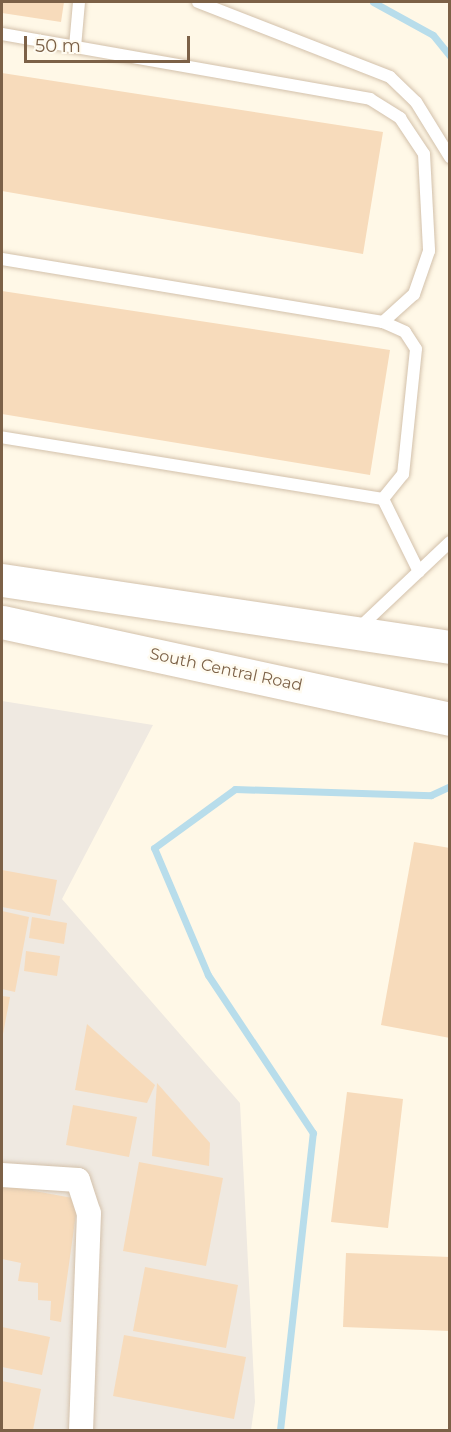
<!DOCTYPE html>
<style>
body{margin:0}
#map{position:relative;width:451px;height:1432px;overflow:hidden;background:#fff8e7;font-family:Montserrat,sans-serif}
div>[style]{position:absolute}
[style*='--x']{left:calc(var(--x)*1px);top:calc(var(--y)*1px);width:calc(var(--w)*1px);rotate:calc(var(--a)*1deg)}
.industrial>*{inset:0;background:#efe9e1}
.stream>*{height:7px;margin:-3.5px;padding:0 3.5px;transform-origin:3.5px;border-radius:3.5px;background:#b8ddeb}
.building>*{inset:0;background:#f7dbbb}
.roads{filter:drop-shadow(0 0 2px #d3c1ab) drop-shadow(0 0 2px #d3c1ab)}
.lane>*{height:12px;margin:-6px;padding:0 6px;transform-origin:6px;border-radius:6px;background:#fff}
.street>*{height:24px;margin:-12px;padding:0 12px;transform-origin:12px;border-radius:12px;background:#fff}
.secondary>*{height:33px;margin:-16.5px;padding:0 16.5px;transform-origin:16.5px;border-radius:16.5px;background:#fff}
span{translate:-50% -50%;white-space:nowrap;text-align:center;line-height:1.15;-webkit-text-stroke:5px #fffbf0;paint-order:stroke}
.street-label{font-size:16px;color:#7c6147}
.frame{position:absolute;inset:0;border:3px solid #7c6147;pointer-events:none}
.scale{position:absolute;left:24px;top:36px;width:166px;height:27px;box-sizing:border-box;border:3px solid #7c6147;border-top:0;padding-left:8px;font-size:18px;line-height:21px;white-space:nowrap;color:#7c6147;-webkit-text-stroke:4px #fffbf0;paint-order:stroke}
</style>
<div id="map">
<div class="industrial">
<i style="clip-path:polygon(2px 701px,153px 725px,62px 899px,240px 1103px,255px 1402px,251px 1430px,2px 1430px)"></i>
</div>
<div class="stream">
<i style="--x:373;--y:2;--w:68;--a:28.8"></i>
<i style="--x:433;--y:35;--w:27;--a:51"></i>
<i style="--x:280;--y:1430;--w:299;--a:-83.7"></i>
<i style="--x:313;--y:1133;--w:190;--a:-123.6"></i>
<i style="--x:208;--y:975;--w:138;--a:-113"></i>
<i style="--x:154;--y:848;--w:100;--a:-36.1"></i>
<i style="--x:235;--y:789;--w:196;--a:1.8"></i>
<i style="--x:431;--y:795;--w:21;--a:-25"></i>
</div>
<div class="building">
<i style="clip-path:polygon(2px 2px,64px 2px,61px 22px,2px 13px)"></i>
<i style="clip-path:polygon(2px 73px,383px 132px,363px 254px,2px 191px)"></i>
<i style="clip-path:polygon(2px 291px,390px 350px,370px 475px,2px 414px)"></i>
<i style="clip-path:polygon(414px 842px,450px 848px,450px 1038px,381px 1025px)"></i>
<i style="clip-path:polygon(2px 870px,57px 880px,50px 916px,2px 907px)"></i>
<i style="clip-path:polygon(2px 911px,29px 917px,15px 992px,2px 989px)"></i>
<i style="clip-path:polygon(32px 917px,67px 923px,64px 944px,29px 938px)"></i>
<i style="clip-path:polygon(26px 951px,60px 956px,57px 976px,24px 971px)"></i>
<i style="clip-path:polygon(2px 996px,10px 997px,3px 1034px,2px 1034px)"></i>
<i style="clip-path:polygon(87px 1024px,155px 1085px,147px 1103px,75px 1090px)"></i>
<i style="clip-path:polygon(157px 1083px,210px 1143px,209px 1166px,152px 1156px)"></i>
<i style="clip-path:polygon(347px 1092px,403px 1099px,388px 1228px,331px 1222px)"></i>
<i style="clip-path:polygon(73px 1105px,137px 1117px,129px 1157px,66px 1145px)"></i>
<i style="clip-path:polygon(139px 1162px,223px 1178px,206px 1266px,123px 1251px)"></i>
<i style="clip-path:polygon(2px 1185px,78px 1199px,61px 1322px,50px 1320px,51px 1301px,38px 1300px,38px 1283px,18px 1281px,21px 1263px,2px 1259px)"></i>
<i style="clip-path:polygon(346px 1253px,450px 1257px,450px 1331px,343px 1327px)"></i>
<i style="clip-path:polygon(145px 1267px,238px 1285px,226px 1348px,133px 1331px)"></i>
<i style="clip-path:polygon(2px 1327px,50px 1337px,42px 1375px,2px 1367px)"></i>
<i style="clip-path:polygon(124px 1335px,246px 1357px,234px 1419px,113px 1396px)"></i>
<i style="clip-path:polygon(2px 1381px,41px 1389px,33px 1430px,2px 1430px)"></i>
</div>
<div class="roads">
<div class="lane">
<i style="--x:198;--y:2;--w:206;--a:21.3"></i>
<i style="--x:390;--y:77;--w:36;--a:44"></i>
<i style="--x:416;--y:102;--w:65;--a:58.3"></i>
<i style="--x:2;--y:34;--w:374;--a:10"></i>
<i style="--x:370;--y:99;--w:36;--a:32"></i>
<i style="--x:400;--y:118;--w:43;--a:56.3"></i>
<i style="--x:424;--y:154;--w:97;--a:87"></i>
<i style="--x:429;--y:251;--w:46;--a:109.2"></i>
<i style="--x:414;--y:294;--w:42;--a:137.9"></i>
<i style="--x:75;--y:47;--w:45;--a:-84.9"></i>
<i style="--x:2;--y:259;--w:386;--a:9.4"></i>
<i style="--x:383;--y:322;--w:24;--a:24"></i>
<i style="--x:405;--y:332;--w:20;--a:57"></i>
<i style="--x:416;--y:349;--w:126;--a:95.9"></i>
<i style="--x:403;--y:474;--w:32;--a:129"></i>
<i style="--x:383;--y:499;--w:386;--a:-170.8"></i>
<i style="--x:383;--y:499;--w:81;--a:63.7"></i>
<i style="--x:359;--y:628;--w:125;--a:-43.4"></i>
</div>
<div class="street">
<i style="--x:2;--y:1175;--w:76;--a:3.8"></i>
<i style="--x:78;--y:1180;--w:35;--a:72"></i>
<i style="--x:89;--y:1213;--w:217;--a:92.1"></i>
</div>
<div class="secondary">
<i style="--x:2;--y:580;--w:453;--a:8.5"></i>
<i style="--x:2;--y:622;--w:458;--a:12.2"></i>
</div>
</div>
<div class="street-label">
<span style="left:226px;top:670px;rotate:12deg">South Central Road</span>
</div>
<div class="frame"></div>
<div class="scale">50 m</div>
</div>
